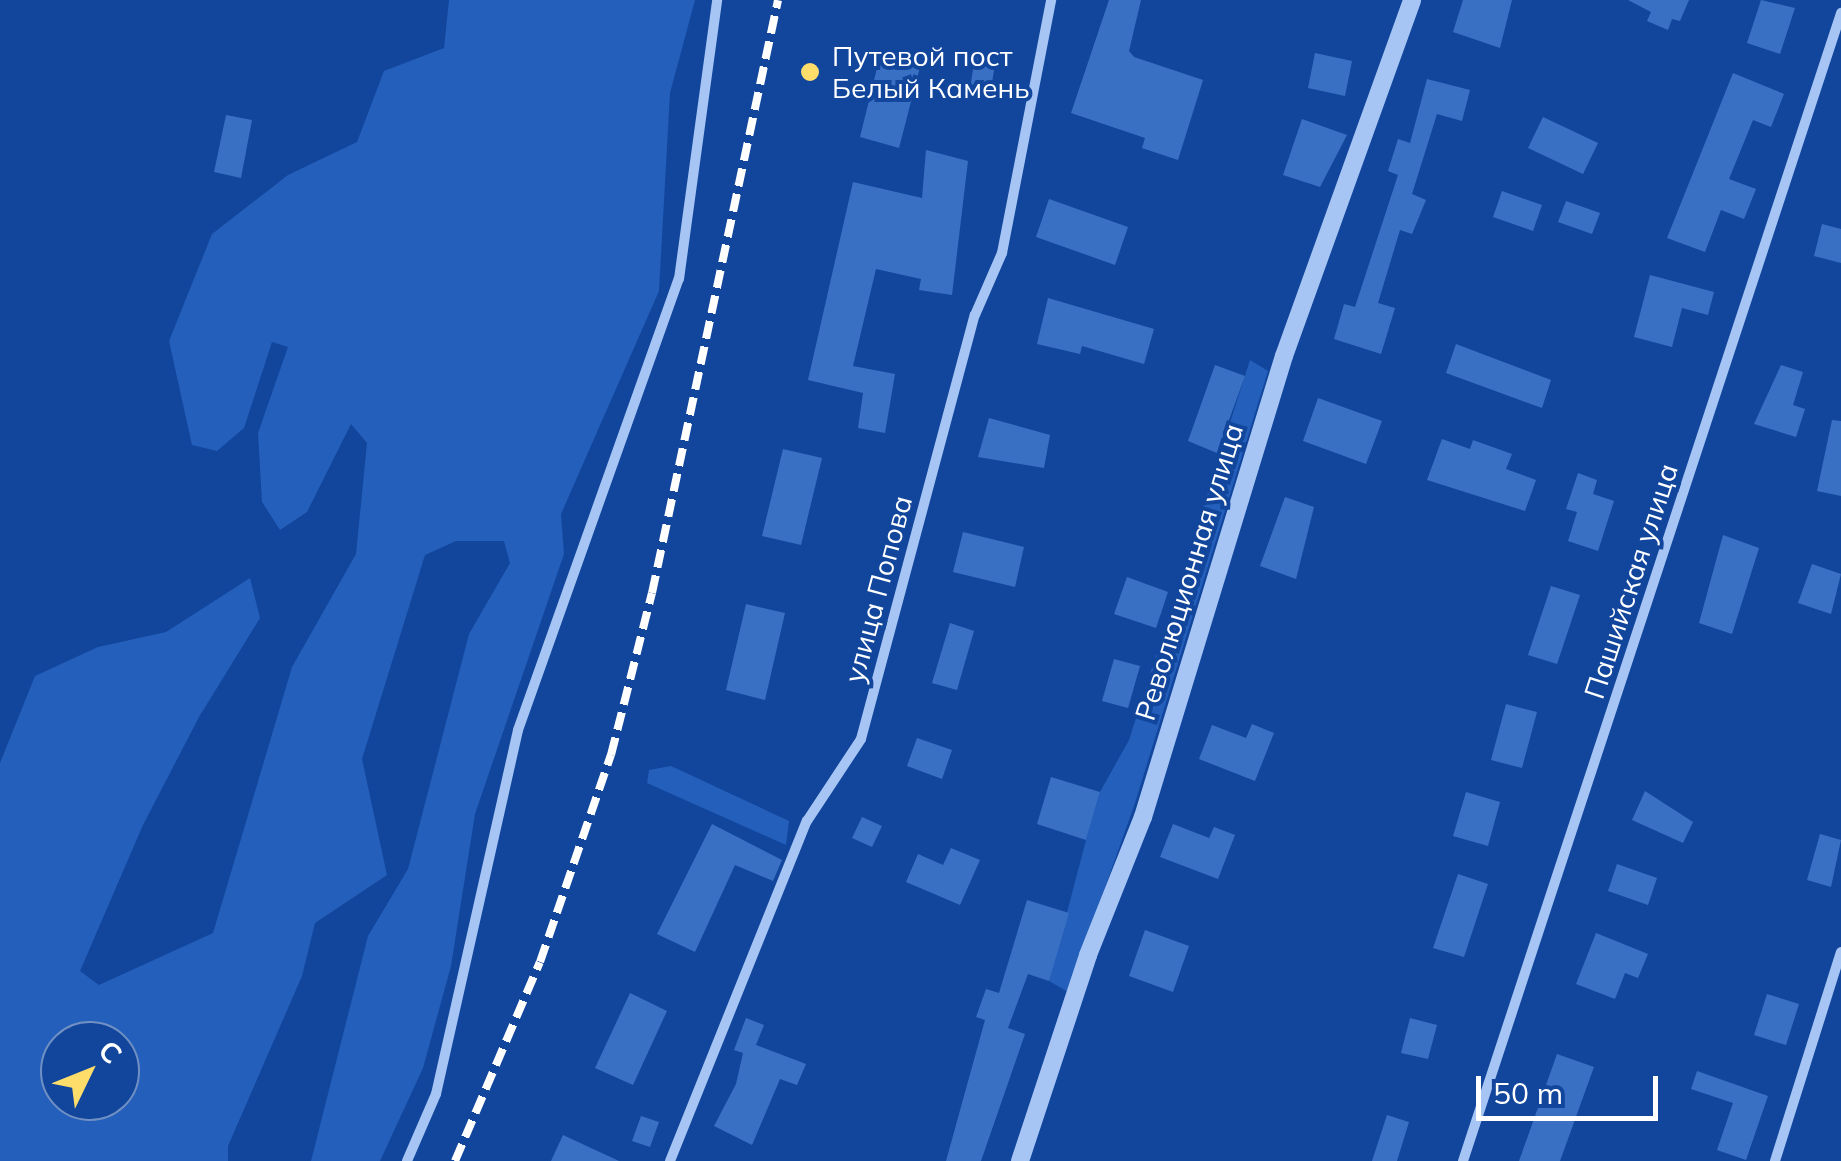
<!DOCTYPE html>
<meta charset="utf-8">
<style>
body{margin:0}
#map{position:relative;width:1841px;height:1161px;overflow:hidden;background:#11469c;font-family:Mulish,sans-serif}
div>[style]{position:absolute}
[style*='--x']{left:calc(var(--x)*1px);top:calc(var(--y)*1px);width:calc(var(--w)*1px);rotate:calc(var(--a)*1deg)}
.green>*{inset:0;background:#245fbb}
.building>*{inset:0;background:#3a70c4}
.minor>*{height:10px;margin:-5px;padding:0 5px;transform-origin:5px;border-radius:5px;background:#a6c5f4}
.tertiary>*{height:18px;margin:-9px;padding:0 9px;transform-origin:9px;border-radius:9px;background:#a6c5f4}
.rail>*{height:8px;margin-top:-4px;transform-origin:0;background:repeating-linear-gradient(90deg,#fff 0 18px,transparent 0 26px)}
.dots>*{width:28px;height:28px;translate:-50% -50%;box-sizing:border-box;border:5px solid #11469c;border-radius:50%}
span{translate:-50% -50%;white-space:nowrap;text-align:center;line-height:1.15;-webkit-text-stroke:8px #11469c;paint-order:stroke}
.poi-label{font-size:28px;color:#fff}
.left{translate:0 -50%;text-align:left}
.street-label{font-size:28px;color:#fff}
.north{position:absolute;left:40px;top:1021px;width:100px;height:100px;box-sizing:border-box;background:#11469c;border:2px solid #7090c4;border-radius:50%;rotate:47deg;font-size:28px;font-weight:700;line-height:40px;text-align:center;color:#fff}
.north::after{content:'';display:block;margin:auto;width:35px;height:45px;background:#ffdd6a;clip-path:polygon(50% 0,100% 100%,50% 72%,0 100%)}
.scale{position:absolute;left:1476px;top:1076px;width:182px;height:45px;box-sizing:border-box;border:5px solid #fff;border-top:0;padding-left:12px;font-size:30px;line-height:35px;white-space:nowrap;color:#fff;-webkit-text-stroke:8px #11469c;paint-order:stroke}
</style>
<div id="map">
<div class="green">
<i style="clip-path:polygon(evenodd,449px 0,695px 0,670px 93px,659px 291px,561px 514px,564px 554px,475px 814px,451px 966px,423px 1068px,380px 1161px,311px 1161px,368px 936px,408px 869px,469px 634px,510px 563px,504px 541px,456px 541px,425px 555px,362px 759px,387px 875px,315px 923px,302px 976px,228px 1146px,228px 1161px,0 1161px,0 763px,35px 676px,98px 647px,166px 632px,250px 578px,260px 618px,199px 717px,143px 825px,80px 971px,99px 985px,213px 933px,292px 667px,356px 554px,367px 443px,351px 424px,307px 512px,280px 530px,262px 502px,258px 433px,288px 347px,272px 342px,244px 428px,217px 451px,192px 445px,169px 341px,212px 234px,288px 175px,357px 142px,384px 71px,444px 48px,449px 0,60px 1041px,120px 1041px,120px 1101px,60px 1101px,60px 1041px)"></i>
<i style="clip-path:polygon(1250px 360px,1268px 371px,1135px 803px,1068px 992px,1049px 981px,1086px 840px,1100px 792px,1129px 740px)"></i>
<i style="clip-path:polygon(671px 766px,789px 821px,786px 845px,647px 783px,649px 770px)"></i>
</div>
<div class="building">
<i style="clip-path:polygon(1109px 0,1141px 0,1129px 51px,1134px 57px,1203px 80px,1178px 160px,1142px 148px,1145px 138px,1071px 113px)"></i>
<i style="clip-path:polygon(1463px 0,1512px 0,1500px 48px,1453px 32px)"></i>
<i style="clip-path:polygon(1628px 0,1689px 0,1680px 21px,1672px 19px,1668px 30px,1647px 21px,1651px 12px)"></i>
<i style="clip-path:polygon(1761px 0,1795px 8px,1780px 54px,1747px 43px)"></i>
<i style="clip-path:polygon(1315px 53px,1352px 61px,1345px 96px,1308px 88px)"></i>
<i style="clip-path:polygon(880px 56px,920px 67px,899px 148px,860px 137px)"></i>
<i style="clip-path:polygon(975px 56px,996px 60px,990px 93px,970px 89px)"></i>
<i style="clip-path:polygon(1733px 73px,1784px 94px,1771px 127px,1753px 120px,1729px 179px,1756px 189px,1744px 219px,1721px 210px,1705px 252px,1667px 238px)"></i>
<i style="clip-path:polygon(1427px 79px,1470px 90px,1462px 121px,1437px 114px,1412px 194px,1426px 200px,1412px 234px,1400px 230px,1378px 303px,1395px 308px,1381px 354px,1334px 339px,1344px 304px,1355px 307px,1398px 175px,1388px 171px,1398px 139px,1410px 143px)"></i>
<i style="clip-path:polygon(226px 115px,252px 120px,241px 178px,214px 172px)"></i>
<i style="clip-path:polygon(1543px 117px,1598px 143px,1583px 174px,1528px 148px)"></i>
<i style="clip-path:polygon(1302px 119px,1347px 135px,1320px 187px,1283px 175px)"></i>
<i style="clip-path:polygon(926px 150px,968px 161px,952px 295px,919px 290px,921px 279px,876px 269px,853px 366px,895px 374px,885px 433px,858px 428px,863px 393px,808px 380px,853px 182px,922px 198px)"></i>
<i style="clip-path:polygon(1502px 191px,1542px 205px,1533px 231px,1493px 217px)"></i>
<i style="clip-path:polygon(1049px 199px,1128px 227px,1115px 265px,1036px 237px)"></i>
<i style="clip-path:polygon(1566px 201px,1600px 213px,1592px 234px,1558px 222px)"></i>
<i style="clip-path:polygon(1822px 224px,1841px 229px,1841px 263px,1814px 256px)"></i>
<i style="clip-path:polygon(1650px 275px,1714px 292px,1708px 315px,1682px 308px,1672px 347px,1634px 337px)"></i>
<i style="clip-path:polygon(1048px 298px,1154px 329px,1144px 364px,1082px 346px,1080px 354px,1037px 344px)"></i>
<i style="clip-path:polygon(1456px 344px,1551px 380px,1542px 408px,1446px 373px)"></i>
<i style="clip-path:polygon(1215px 365px,1245px 376px,1217px 453px,1188px 441px)"></i>
<i style="clip-path:polygon(1781px 365px,1803px 372px,1793px 405px,1805px 409px,1796px 437px,1754px 424px)"></i>
<i style="clip-path:polygon(1318px 398px,1382px 421px,1366px 464px,1303px 441px)"></i>
<i style="clip-path:polygon(989px 418px,1050px 435px,1044px 468px,978px 457px)"></i>
<i style="clip-path:polygon(1832px 420px,1841px 421px,1841px 496px,1817px 491px)"></i>
<i style="clip-path:polygon(1442px 439px,1470px 449px,1473px 440px,1512px 454px,1506px 469px,1536px 480px,1525px 511px,1427px 480px)"></i>
<i style="clip-path:polygon(783px 449px,822px 458px,801px 545px,762px 536px)"></i>
<i style="clip-path:polygon(1578px 473px,1597px 480px,1593px 494px,1614px 501px,1598px 551px,1568px 541px,1577px 512px,1566px 509px)"></i>
<i style="clip-path:polygon(1285px 497px,1314px 507px,1296px 579px,1260px 566px)"></i>
<i style="clip-path:polygon(963px 532px,1024px 547px,1015px 587px,953px 572px)"></i>
<i style="clip-path:polygon(1723px 535px,1759px 548px,1732px 634px,1699px 623px)"></i>
<i style="clip-path:polygon(1812px 564px,1841px 574px,1831px 614px,1798px 603px)"></i>
<i style="clip-path:polygon(1127px 577px,1168px 592px,1156px 628px,1114px 614px)"></i>
<i style="clip-path:polygon(1551px 586px,1580px 595px,1557px 664px,1528px 655px)"></i>
<i style="clip-path:polygon(746px 604px,785px 613px,765px 700px,726px 690px)"></i>
<i style="clip-path:polygon(950px 623px,974px 631px,957px 690px,932px 683px)"></i>
<i style="clip-path:polygon(1114px 659px,1140px 666px,1128px 708px,1102px 701px)"></i>
<i style="clip-path:polygon(1506px 704px,1537px 712px,1522px 768px,1491px 760px)"></i>
<i style="clip-path:polygon(1252px 724px,1274px 733px,1255px 781px,1199px 759px,1212px 725px,1246px 738px)"></i>
<i style="clip-path:polygon(917px 738px,952px 750px,942px 779px,907px 766px)"></i>
<i style="clip-path:polygon(1051px 777px,1100px 792px,1086px 840px,1037px 824px)"></i>
<i style="clip-path:polygon(1645px 791px,1693px 822px,1683px 843px,1632px 820px)"></i>
<i style="clip-path:polygon(1466px 792px,1500px 802px,1488px 846px,1453px 836px)"></i>
<i style="clip-path:polygon(862px 817px,882px 826px,872px 847px,852px 838px)"></i>
<i style="clip-path:polygon(712px 824px,782px 860px,773px 881px,735px 865px,695px 952px,657px 934px)"></i>
<i style="clip-path:polygon(1173px 824px,1209px 838px,1214px 827px,1235px 835px,1218px 879px,1160px 857px)"></i>
<i style="clip-path:polygon(1820px 834px,1841px 840px,1831px 887px,1807px 880px)"></i>
<i style="clip-path:polygon(951px 848px,980px 860px,960px 905px,906px 882px,918px 854px,943px 865px)"></i>
<i style="clip-path:polygon(1617px 864px,1657px 878px,1648px 905px,1608px 891px)"></i>
<i style="clip-path:polygon(1458px 874px,1488px 884px,1464px 957px,1433px 948px)"></i>
<i style="clip-path:polygon(1027px 900px,1069px 913px,1049px 981px,1028px 974px,1008px 1028px,1025px 1034px,981px 1161px,946px 1161px,985px 1020px,976px 1017px,986px 989px,999px 993px)"></i>
<i style="clip-path:polygon(1145px 930px,1189px 946px,1173px 992px,1129px 976px)"></i>
<i style="clip-path:polygon(1596px 933px,1648px 954px,1638px 978px,1625px 973px,1615px 999px,1576px 984px)"></i>
<i style="clip-path:polygon(630px 993px,667px 1011px,633px 1085px,595px 1068px)"></i>
<i style="clip-path:polygon(1767px 994px,1799px 1004px,1786px 1045px,1754px 1035px)"></i>
<i style="clip-path:polygon(746px 1018px,764px 1025px,756px 1045px,806px 1064px,797px 1085px,780px 1079px,752px 1145px,714px 1126px,736px 1084px,743px 1053px,734px 1050px)"></i>
<i style="clip-path:polygon(1410px 1018px,1437px 1025px,1428px 1059px,1401px 1053px)"></i>
<i style="clip-path:polygon(1557px 1054px,1594px 1067px,1560px 1161px,1519px 1161px)"></i>
<i style="clip-path:polygon(1697px 1071px,1768px 1096px,1746px 1160px,1717px 1150px,1733px 1103px,1691px 1089px)"></i>
<i style="clip-path:polygon(1387px 1115px,1409px 1122px,1397px 1161px,1372px 1161px)"></i>
<i style="clip-path:polygon(641px 1116px,659px 1122px,650px 1147px,632px 1141px)"></i>
<i style="clip-path:polygon(563px 1135px,619px 1161px,551px 1161px)"></i>
</div>
<div class="minor">
<i style="--x:407;--y:1161;--w:73;--a:-66.6"></i>
<i style="--x:436;--y:1094;--w:373;--a:-77.3"></i>
<i style="--x:518;--y:730;--w:479;--a:-70.4"></i>
<i style="--x:679;--y:279;--w:282;--a:-82.2"></i>
<i style="--x:670;--y:1161;--w:367;--a:-68.1"></i>
<i style="--x:807;--y:821;--w:98;--a:-56.6"></i>
<i style="--x:861;--y:739;--w:439;--a:-75"></i>
<i style="--x:975;--y:315;--w:68;--a:-66.5"></i>
<i style="--x:1002;--y:253;--w:258;--a:-79"></i>
<i style="--x:1463;--y:1161;--w:1209;--a:-71.77"></i>
<i style="--x:1775;--y:1161;--w:219;--a:-72.5"></i>
</div>
<div class="tertiary">
<i style="--x:1020;--y:1161;--w:217;--a:-71.7"></i>
<i style="--x:1088;--y:955;--w:149;--a:-68.3"></i>
<i style="--x:1143;--y:817;--w:482;--a:-73"></i>
<i style="--x:1284;--y:356;--w:378;--a:-70.2"></i>
</div>
<div class="rail">
<i style="--x:455;--y:1161;--w:216;--a:-66.9"></i>
<i style="--x:540;--y:962;--w:219;--a:-71.1"></i>
<i style="--x:611;--y:755;--w:167;--a:-75.8"></i>
<i style="--x:652;--y:593;--w:606;--a:-78"></i>
</div>
<div class="dots">
<i style="left:810px;top:72px;background:#ffdd6a"></i>
</div>
<div class="poi-label">
<span class="left" style="left:832px;top:72px">Путевой пост<br>Белый Камень</span>
</div>
<div class="street-label">
<span style="left:1189px;top:572px;rotate:-73deg">Революционная улица</span>
<span style="left:1631px;top:581px;rotate:-72deg">Пашийская улица</span>
<span style="left:878px;top:589px;rotate:-75deg">улица Попова</span>
</div>
<div class="north">С</div>
<div class="scale">50 m</div>
</div>
